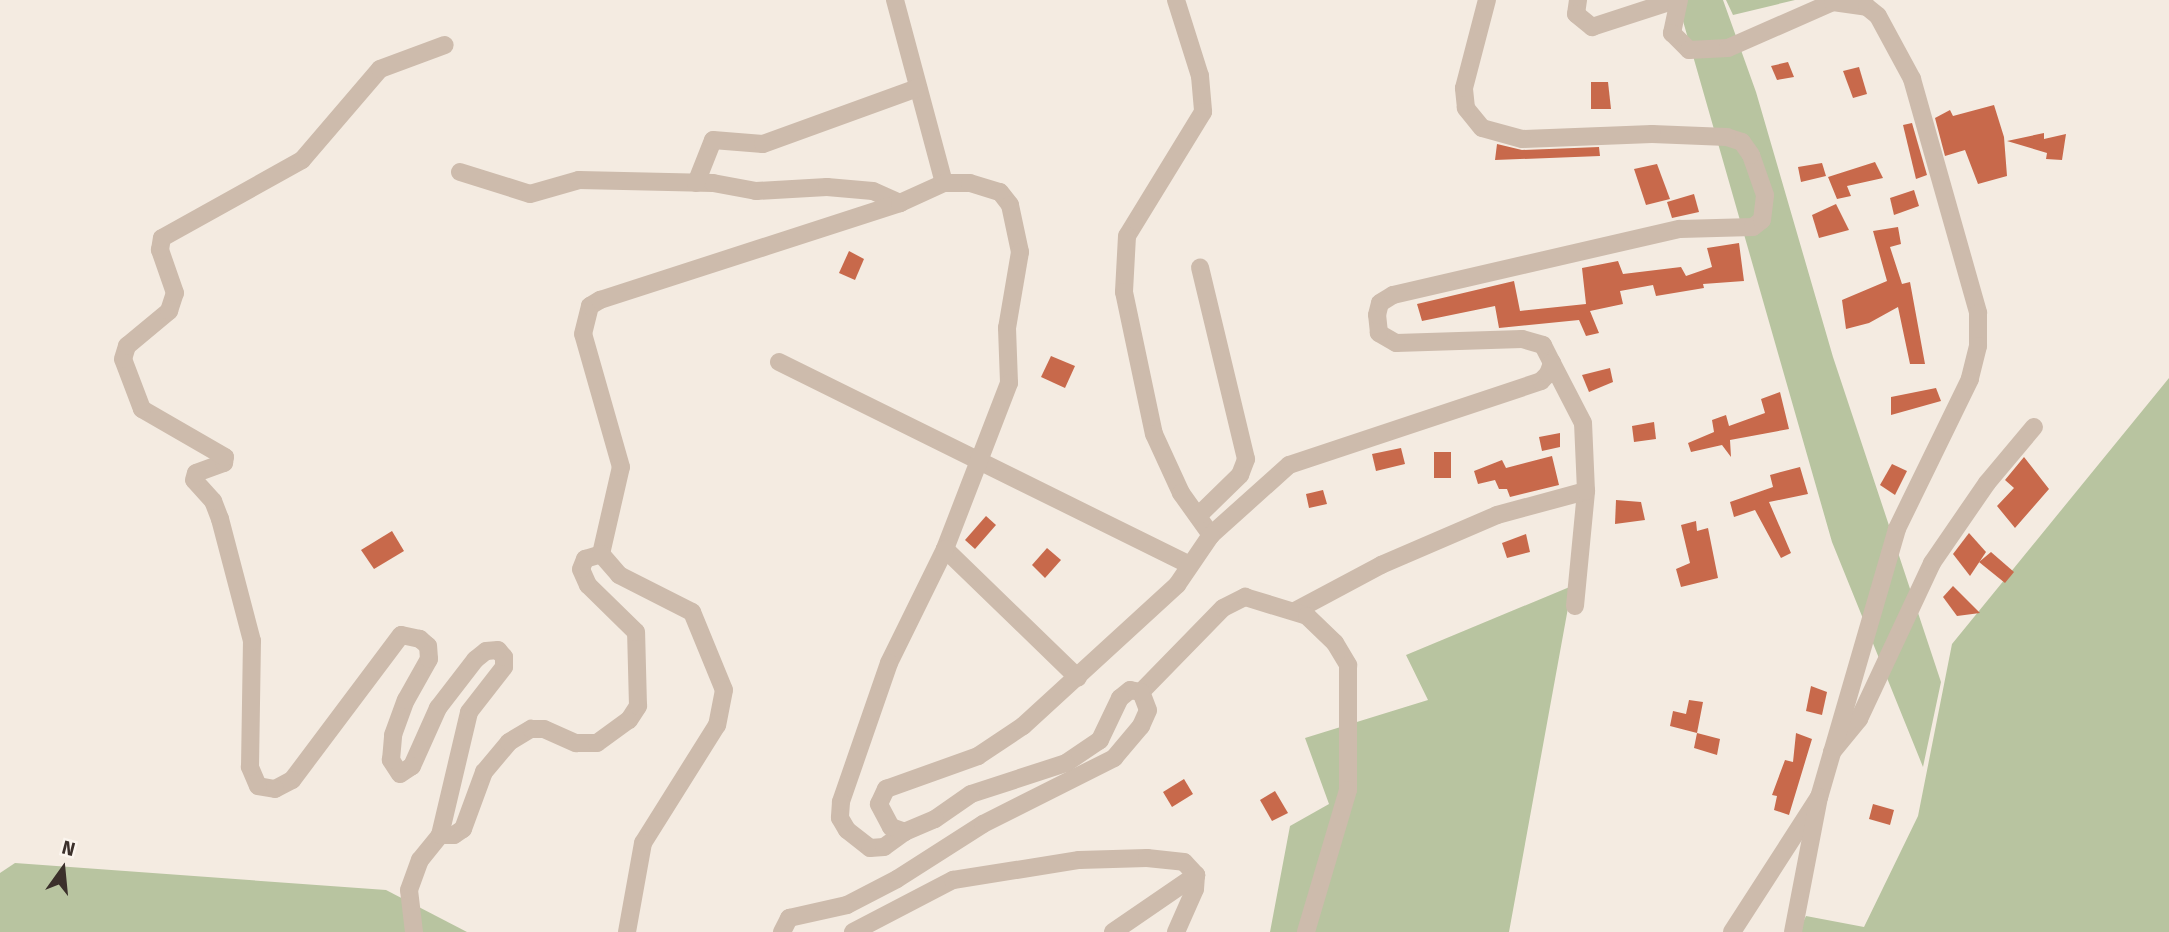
<!DOCTYPE html>
<style>
body{margin:0}
#map{position:relative;width:2169px;height:932px;overflow:hidden;background:#f4ebe1;font-family:"Fira Sans",sans-serif}
div>[style]{position:absolute}
[style*='--x']{left:calc(var(--x)*1px);top:calc(var(--y)*1px);width:calc(var(--w)*1px);rotate:calc(var(--a)*1deg)}
.green>*{inset:0;background:#b8c4a0}
.building>*{inset:0;background:#c8694b}
.minor>*{height:18px;margin:-9px;padding:0 9px;transform-origin:9px;border-radius:9px;background:#cdbbac}
.tertiary>*{height:18px;margin:-9px;padding:0 9px;transform-origin:9px;border-radius:9px;background:#cdbbac}
span{translate:-50% -50%;white-space:nowrap;text-align:center;line-height:1.15;-webkit-text-stroke:7px #fbf5ee;paint-order:stroke}
.north{position:absolute;left:28px;top:834px;width:70px;height:70px;-webkit-text-stroke:5px #fbf5ee;paint-order:stroke;rotate:15deg;font-size:19px;font-weight:700;line-height:28px;text-align:center;color:#3b302b}
.north::after{content:'';display:block;margin:auto;width:24px;height:32px;background:#3b302b;clip-path:polygon(50% 0,100% 100%,50% 72%,0 100%)}
</style>
<div id="map">
<div class="green">
<i style="clip-path:polygon(1677px 0,1723px 0,1756px 92px,1833px 357px,1941px 682px,1923px 767px,1832px 542px)"></i>
<i style="clip-path:polygon(1726px 0,1795px 0,1733px 15px)"></i>
<i style="clip-path:polygon(2169px 378px,2169px 932px,1798px 932px,1806px 916px,1864px 927px,1918px 816px,1952px 644px)"></i>
<i style="clip-path:polygon(1572px 586px,1509px 932px,1270px 932px,1290px 826px,1329px 804px,1305px 738px,1428px 700px,1406px 655px)"></i>
<i style="clip-path:polygon(15px 863px,386px 890px,467px 932px,0 932px,0 873px)"></i>
</div>
<div class="building">
<i style="clip-path:polygon(1788px 62px,1794px 77px,1777px 80px,1771px 66px)"></i>
<i style="clip-path:polygon(1859px 67px,1867px 94px,1853px 98px,1843px 71px)"></i>
<i style="clip-path:polygon(1591px 82px,1608px 82px,1611px 109px,1591px 109px)"></i>
<i style="clip-path:polygon(1994px 105px,2004px 137px,2007px 176px,1978px 184px,1965px 150px,1945px 156px,1935px 118px,1950px 110px,1953px 116px)"></i>
<i style="clip-path:polygon(1912px 123px,1927px 175px,1916px 179px,1903px 125px)"></i>
<i style="clip-path:polygon(2044px 133px,2044px 139px,2066px 134px,2062px 160px,2046px 159px,2047px 153px,2007px 141px)"></i>
<i style="clip-path:polygon(1497px 144px,1522px 150px,1599px 147px,1600px 156px,1495px 160px)"></i>
<i style="clip-path:polygon(1875px 162px,1883px 178px,1847px 186px,1851px 196px,1837px 199px,1828px 177px)"></i>
<i style="clip-path:polygon(1822px 163px,1826px 176px,1801px 182px,1798px 167px)"></i>
<i style="clip-path:polygon(1657px 164px,1670px 199px,1646px 205px,1634px 169px)"></i>
<i style="clip-path:polygon(1914px 190px,1919px 206px,1894px 215px,1890px 198px)"></i>
<i style="clip-path:polygon(1694px 194px,1699px 212px,1672px 218px,1667px 202px)"></i>
<i style="clip-path:polygon(1836px 204px,1849px 230px,1819px 238px,1812px 215px)"></i>
<i style="clip-path:polygon(1898px 227px,1901px 244px,1890px 247px,1902px 284px,1910px 282px,1925px 364px,1910px 364px,1898px 307px,1869px 323px,1846px 329px,1842px 300px,1887px 281px,1873px 231px)"></i>
<i style="clip-path:polygon(1739px 243px,1744px 281px,1703px 284px,1704px 288px,1656px 296px,1653px 285px,1620px 291px,1623px 304px,1590px 311px,1599px 333px,1586px 336px,1579px 320px,1499px 328px,1495px 306px,1422px 321px,1417px 304px,1514px 281px,1520px 311px,1586px 304px,1582px 268px,1618px 261px,1623px 274px,1681px 267px,1686px 276px,1712px 267px,1707px 248px)"></i>
<i style="clip-path:polygon(849px 251px,864px 259px,855px 280px,839px 273px)"></i>
<i style="clip-path:polygon(1051px 356px,1075px 366px,1065px 388px,1041px 377px)"></i>
<i style="clip-path:polygon(1610px 368px,1613px 382px,1589px 392px,1582px 375px)"></i>
<i style="clip-path:polygon(1936px 388px,1941px 401px,1891px 415px,1891px 397px)"></i>
<i style="clip-path:polygon(1780px 392px,1789px 429px,1730px 440px,1731px 457px,1722px 445px,1691px 452px,1688px 443px,1714px 432px,1712px 420px,1726px 415px,1729px 426px,1765px 413px,1761px 399px)"></i>
<i style="clip-path:polygon(1654px 422px,1656px 439px,1634px 442px,1632px 426px)"></i>
<i style="clip-path:polygon(1560px 433px,1560px 447px,1542px 451px,1539px 437px)"></i>
<i style="clip-path:polygon(1401px 448px,1405px 464px,1376px 471px,1372px 454px)"></i>
<i style="clip-path:polygon(1434px 452px,1451px 452px,1451px 478px,1434px 478px)"></i>
<i style="clip-path:polygon(1552px 456px,1559px 485px,1510px 497px,1507px 489px,1499px 489px,1495px 480px,1478px 484px,1474px 471px,1502px 460px,1506px 468px)"></i>
<i style="clip-path:polygon(2024px 457px,2049px 489px,2015px 528px,1997px 506px,2014px 488px,2005px 480px)"></i>
<i style="clip-path:polygon(1892px 464px,1907px 471px,1895px 495px,1880px 485px)"></i>
<i style="clip-path:polygon(1800px 467px,1808px 494px,1769px 502px,1791px 553px,1781px 558px,1755px 510px,1734px 517px,1730px 502px,1773px 487px,1770px 475px)"></i>
<i style="clip-path:polygon(1323px 490px,1327px 504px,1309px 508px,1306px 494px)"></i>
<i style="clip-path:polygon(1616px 500px,1641px 502px,1645px 520px,1615px 524px)"></i>
<i style="clip-path:polygon(986px 516px,996px 525px,975px 549px,965px 540px)"></i>
<i style="clip-path:polygon(1696px 521px,1697px 531px,1708px 528px,1718px 578px,1681px 587px,1676px 569px,1690px 563px,1681px 525px)"></i>
<i style="clip-path:polygon(392px 531px,404px 551px,374px 569px,361px 550px)"></i>
<i style="clip-path:polygon(1969px 533px,1986px 552px,1970px 576px,1953px 554px)"></i>
<i style="clip-path:polygon(1526px 534px,1530px 552px,1507px 558px,1502px 543px)"></i>
<i style="clip-path:polygon(1047px 548px,1061px 560px,1045px 578px,1032px 565px)"></i>
<i style="clip-path:polygon(1991px 552px,2014px 572px,2005px 583px,1979px 562px)"></i>
<i style="clip-path:polygon(1953px 586px,1980px 613px,1957px 616px,1943px 597px)"></i>
<i style="clip-path:polygon(1811px 686px,1827px 692px,1822px 715px,1806px 711px)"></i>
<i style="clip-path:polygon(1689px 700px,1703px 702px,1697px 733px,1670px 726px,1673px 711px,1686px 714px)"></i>
<i style="clip-path:polygon(1697px 733px,1720px 739px,1717px 755px,1694px 748px)"></i>
<i style="clip-path:polygon(1796px 733px,1812px 739px,1789px 815px,1774px 810px,1777px 796px,1772px 795px,1785px 760px,1793px 762px)"></i>
<i style="clip-path:polygon(1184px 779px,1193px 794px,1172px 807px,1163px 792px)"></i>
<i style="clip-path:polygon(1275px 791px,1288px 813px,1272px 821px,1260px 800px)"></i>
<i style="clip-path:polygon(1873px 804px,1894px 810px,1890px 825px,1869px 819px)"></i>
</div>
<div class="minor">
<i style="--x:895;--y:0;--w:189;--a:75"></i>
<i style="--x:1176;--y:0;--w:80;--a:72.5"></i>
<i style="--x:1200;--y:76;--w:36;--a:85"></i>
<i style="--x:1203;--y:112;--w:145;--a:121.5"></i>
<i style="--x:1127;--y:236;--w:56;--a:93.1"></i>
<i style="--x:1124;--y:292;--w:145;--a:78.1"></i>
<i style="--x:1154;--y:434;--w:65;--a:65.4"></i>
<i style="--x:1181;--y:493;--w:52;--a:54.5"></i>
<i style="--x:1211;--y:535;--w:105;--a:-41.9"></i>
<i style="--x:1289;--y:465;--w:266;--a:-18.4"></i>
<i style="--x:1541;--y:381;--w:10;--a:-45"></i>
<i style="--x:1548;--y:374;--w:12;--a:-70"></i>
<i style="--x:1552;--y:363;--w:20;--a:-117"></i>
<i style="--x:1543;--y:345;--w:22;--a:-164"></i>
<i style="--x:1522;--y:339;--w:126;--a:178.2"></i>
<i style="--x:1396;--y:343;--w:20;--a:-150"></i>
<i style="--x:1379;--y:333;--w:18;--a:-96"></i>
<i style="--x:1377;--y:315;--w:12;--a:-76"></i>
<i style="--x:1380;--y:303;--w:15;--a:-32"></i>
<i style="--x:1393;--y:295;--w:294;--a:-13"></i>
<i style="--x:1680;--y:229;--w:73;--a:-1.6"></i>
<i style="--x:1753;--y:227;--w:11;--a:-38"></i>
<i style="--x:1762;--y:220;--w:25;--a:-83"></i>
<i style="--x:1765;--y:195;--w:42;--a:-109.3"></i>
<i style="--x:1751;--y:155;--w:16;--a:-125"></i>
<i style="--x:1742;--y:142;--w:16;--a:-162"></i>
<i style="--x:1727;--y:137;--w:75;--a:-177.7"></i>
<i style="--x:1652;--y:134;--w:130;--a:177.8"></i>
<i style="--x:1522;--y:139;--w:41;--a:-164.6"></i>
<i style="--x:1482;--y:128;--w:26;--a:-129"></i>
<i style="--x:1466;--y:108;--w:20;--a:-96"></i>
<i style="--x:1464;--y:88;--w:91;--a:-75.4"></i>
<i style="--x:1578;--y:0;--w:14;--a:98"></i>
<i style="--x:1576;--y:14;--w:21;--a:39"></i>
<i style="--x:1592;--y:27;--w:87;--a:-18"></i>
<i style="--x:460;--y:172;--w:73;--a:17.4"></i>
<i style="--x:530;--y:194;--w:51;--a:-15.9"></i>
<i style="--x:579;--y:180;--w:134;--a:1.3"></i>
<i style="--x:713;--y:183;--w:44;--a:10.5"></i>
<i style="--x:756;--y:191;--w:71;--a:-3.2"></i>
<i style="--x:827;--y:187;--w:46;--a:5"></i>
<i style="--x:873;--y:191;--w:30;--a:24"></i>
<i style="--x:696;--y:183;--w:46;--a:-68.4"></i>
<i style="--x:713;--y:140;--w:50;--a:4.6"></i>
<i style="--x:763;--y:144;--w:165;--a:-19.9"></i>
<i style="--x:779;--y:362;--w:458;--a:26.3"></i>
<i style="--x:1198;--y:516;--w:59;--a:-44.3"></i>
<i style="--x:1240;--y:475;--w:17;--a:-69"></i>
<i style="--x:1246;--y:459;--w:197;--a:-103.5"></i>
<i style="--x:945;--y:549;--w:185;--a:44.1"></i>
<i style="--x:601;--y:554;--w:89;--a:-77.1"></i>
<i style="--x:621;--y:467;--w:138;--a:-105.9"></i>
<i style="--x:583;--y:334;--w:29;--a:-76"></i>
<i style="--x:590;--y:306;--w:12;--a:-31"></i>
<i style="--x:600;--y:300;--w:315;--a:-17.9"></i>
<i style="--x:900;--y:203;--w:48;--a:-24.4"></i>
<i style="--x:944;--y:183;--w:26;--a:0"></i>
<i style="--x:970;--y:183;--w:31;--a:17"></i>
<i style="--x:1000;--y:192;--w:16;--a:52"></i>
<i style="--x:1010;--y:205;--w:48;--a:78"></i>
<i style="--x:1020;--y:252;--w:77;--a:99.7"></i>
<i style="--x:1007;--y:328;--w:55;--a:87.9"></i>
<i style="--x:1009;--y:383;--w:178;--a:111.1"></i>
<i style="--x:945;--y:549;--w:127;--a:116.2"></i>
<i style="--x:889;--y:663;--w:147;--a:109.1"></i>
<i style="--x:841;--y:802;--w:16;--a:94"></i>
<i style="--x:840;--y:818;--w:14;--a:60"></i>
<i style="--x:847;--y:830;--w:29;--a:38"></i>
<i style="--x:870;--y:848;--w:14;--a:-4"></i>
<i style="--x:884;--y:847;--w:26;--a:-36"></i>
<i style="--x:1575;--y:606;--w:116;--a:-84.5"></i>
<i style="--x:1295;--y:611;--w:98;--a:-28.1"></i>
<i style="--x:1381;--y:565;--w:126;--a:-23.3"></i>
<i style="--x:1497;--y:515;--w:92;--a:-15.1"></i>
<i style="--x:1586;--y:491;--w:68;--a:-92.5"></i>
<i style="--x:1583;--y:423;--w:68;--a:-117.3"></i>
<i style="--x:1141;--y:692;--w:117;--a:-45.7"></i>
<i style="--x:1223;--y:608;--w:25;--a:-27"></i>
<i style="--x:1245;--y:597;--w:65;--a:17"></i>
<i style="--x:1307;--y:616;--w:39;--a:44"></i>
<i style="--x:1335;--y:643;--w:26;--a:59"></i>
<i style="--x:1348;--y:665;--w:125;--a:90"></i>
<i style="--x:1348;--y:790;--w:148;--a:106.5"></i>
<i style="--x:1832;--y:752;--w:43;--a:-50.7"></i>
<i style="--x:1859;--y:719;--w:172;--a:-64.9"></i>
<i style="--x:1932;--y:563;--w:97;--a:-55.5"></i>
<i style="--x:1987;--y:483;--w:73;--a:-50"></i>
<i style="--x:440;--y:835;--w:14;--a:0"></i>
<i style="--x:454;--y:835;--w:11;--a:-34"></i>
<i style="--x:463;--y:829;--w:61;--a:-69.8"></i>
<i style="--x:484;--y:772;--w:39;--a:-50"></i>
<i style="--x:509;--y:742;--w:26;--a:-31"></i>
<i style="--x:531;--y:729;--w:13;--a:0"></i>
<i style="--x:544;--y:729;--w:35;--a:24"></i>
<i style="--x:576;--y:743;--w:21;--a:0"></i>
<i style="--x:597;--y:743;--w:39;--a:-36"></i>
<i style="--x:629;--y:720;--w:17;--a:-57"></i>
<i style="--x:638;--y:706;--w:74;--a:-91.5"></i>
<i style="--x:636;--y:632;--w:67;--a:-135.6"></i>
<i style="--x:588;--y:585;--w:17;--a:-114"></i>
<i style="--x:581;--y:569;--w:11;--a:-68"></i>
<i style="--x:585;--y:559;--w:17;--a:-17"></i>
<i style="--x:601;--y:554;--w:28;--a:49"></i>
<i style="--x:619;--y:575;--w:82;--a:26.9"></i>
<i style="--x:692;--y:612;--w:84;--a:67.7"></i>
<i style="--x:724;--y:690;--w:36;--a:101"></i>
<i style="--x:717;--y:725;--w:139;--a:122.1"></i>
<i style="--x:643;--y:843;--w:90;--a:100.2"></i>
<i style="--x:414;--y:932;--w:42;--a:-96.8"></i>
<i style="--x:409;--y:890;--w:32;--a:-70"></i>
<i style="--x:420;--y:860;--w:32;--a:-51"></i>
<i style="--x:440;--y:835;--w:126;--a:-76.7"></i>
<i style="--x:469;--y:712;--w:57;--a:-52.1"></i>
<i style="--x:504;--y:667;--w:10;--a:-90"></i>
<i style="--x:504;--y:657;--w:9;--a:-131"></i>
<i style="--x:498;--y:650;--w:12;--a:175"></i>
<i style="--x:486;--y:651;--w:14;--a:141"></i>
<i style="--x:475;--y:660;--w:61;--a:127.6"></i>
<i style="--x:438;--y:708;--w:64;--a:114.1"></i>
<i style="--x:412;--y:766;--w:14;--a:146"></i>
<i style="--x:400;--y:774;--w:17;--a:-123"></i>
<i style="--x:391;--y:760;--w:25;--a:-85"></i>
<i style="--x:393;--y:735;--w:37;--a:-70"></i>
<i style="--x:406;--y:700;--w:47;--a:-60.7"></i>
<i style="--x:429;--y:659;--w:13;--a:-94"></i>
<i style="--x:428;--y:646;--w:11;--a:-139"></i>
<i style="--x:420;--y:639;--w:19;--a:-168"></i>
<i style="--x:401;--y:635;--w:181;--a:126.9"></i>
<i style="--x:292;--y:780;--w:19;--a:152"></i>
<i style="--x:275;--y:789;--w:17;--a:-170"></i>
<i style="--x:258;--y:786;--w:21;--a:-113"></i>
<i style="--x:250;--y:767;--w:126;--a:-89.1"></i>
<i style="--x:252;--y:641;--w:126;--a:-104.7"></i>
<i style="--x:220;--y:519;--w:19;--a:-111"></i>
<i style="--x:213;--y:501;--w:28;--a:-132"></i>
<i style="--x:194;--y:480;--w:7;--a:-74"></i>
<i style="--x:196;--y:473;--w:30;--a:-20"></i>
<i style="--x:224;--y:463;--w:6;--a:-81"></i>
<i style="--x:225;--y:457;--w:96;--a:-150"></i>
<i style="--x:142;--y:409;--w:53;--a:-110.8"></i>
<i style="--x:123;--y:359;--w:14;--a:-73"></i>
<i style="--x:127;--y:346;--w:55;--a:-39.8"></i>
<i style="--x:169;--y:311;--w:19;--a:-72"></i>
<i style="--x:175;--y:293;--w:46;--a:-109.2"></i>
<i style="--x:160;--y:250;--w:12;--a:-81"></i>
<i style="--x:162;--y:238;--w:160;--a:-29.1"></i>
<i style="--x:302;--y:160;--w:120;--a:-49.4"></i>
<i style="--x:380;--y:69;--w:69;--a:-20.3"></i>
<i style="--x:782;--y:932;--w:16;--a:-63"></i>
<i style="--x:789;--y:918;--w:59;--a:-12.6"></i>
<i style="--x:847;--y:905;--w:56;--a:-27.5"></i>
<i style="--x:897;--y:879;--w:102;--a:-32.6"></i>
<i style="--x:983;--y:824;--w:147;--a:-26.7"></i>
<i style="--x:1114;--y:758;--w:42;--a:-49.8"></i>
<i style="--x:1141;--y:726;--w:17;--a:-66"></i>
<i style="--x:1148;--y:710;--w:19;--a:-111"></i>
<i style="--x:1141;--y:692;--w:11;--a:-170"></i>
<i style="--x:1130;--y:690;--w:13;--a:141"></i>
<i style="--x:1120;--y:698;--w:47;--a:115.5"></i>
<i style="--x:1100;--y:740;--w:41;--a:145.9"></i>
<i style="--x:1066;--y:763;--w:100;--a:161.9"></i>
<i style="--x:971;--y:794;--w:44;--a:145.2"></i>
<i style="--x:935;--y:819;--w:33;--a:157"></i>
<i style="--x:905;--y:832;--w:15;--a:-160"></i>
<i style="--x:891;--y:827;--w:26;--a:-118"></i>
<i style="--x:879;--y:804;--w:17;--a:-65"></i>
<i style="--x:886;--y:789;--w:98;--a:-19.7"></i>
<i style="--x:978;--y:756;--w:54;--a:-33.7"></i>
<i style="--x:1023;--y:726;--w:209;--a:-42.5"></i>
<i style="--x:1177;--y:585;--w:60;--a:-55.8"></i>
<i style="--x:853;--y:932;--w:113;--a:-27.5"></i>
<i style="--x:953;--y:880;--w:128;--a:-9"></i>
<i style="--x:1079;--y:860;--w:68;--a:-1.7"></i>
<i style="--x:1147;--y:858;--w:37;--a:6"></i>
<i style="--x:1184;--y:862;--w:18;--a:47"></i>
<i style="--x:1196;--y:875;--w:14;--a:94"></i>
<i style="--x:1195;--y:889;--w:47;--a:113.8"></i>
<i style="--x:1113;--y:932;--w:101;--a:-34.5"></i>
<i style="--x:1732;--y:932;--w:161;--a:-57.2"></i>
</div>
<div class="tertiary">
<i style="--x:1679;--y:0;--w:34;--a:102"></i>
<i style="--x:1672;--y:33;--w:24;--a:45"></i>
<i style="--x:1689;--y:50;--w:39;--a:-3"></i>
<i style="--x:1728;--y:48;--w:115;--a:-23.7"></i>
<i style="--x:1833;--y:2;--w:34;--a:8"></i>
<i style="--x:1867;--y:7;--w:14;--a:39"></i>
<i style="--x:1878;--y:16;--w:72;--a:61.6"></i>
<i style="--x:1912;--y:79;--w:243;--a:74.2"></i>
<i style="--x:1978;--y:313;--w:33;--a:90"></i>
<i style="--x:1978;--y:346;--w:34;--a:104"></i>
<i style="--x:1970;--y:379;--w:167;--a:116"></i>
<i style="--x:1897;--y:529;--w:279;--a:106.2"></i>
<i style="--x:1819;--y:797;--w:137;--a:100.9"></i>
</div>
<div class="north">N</div>
</div>
